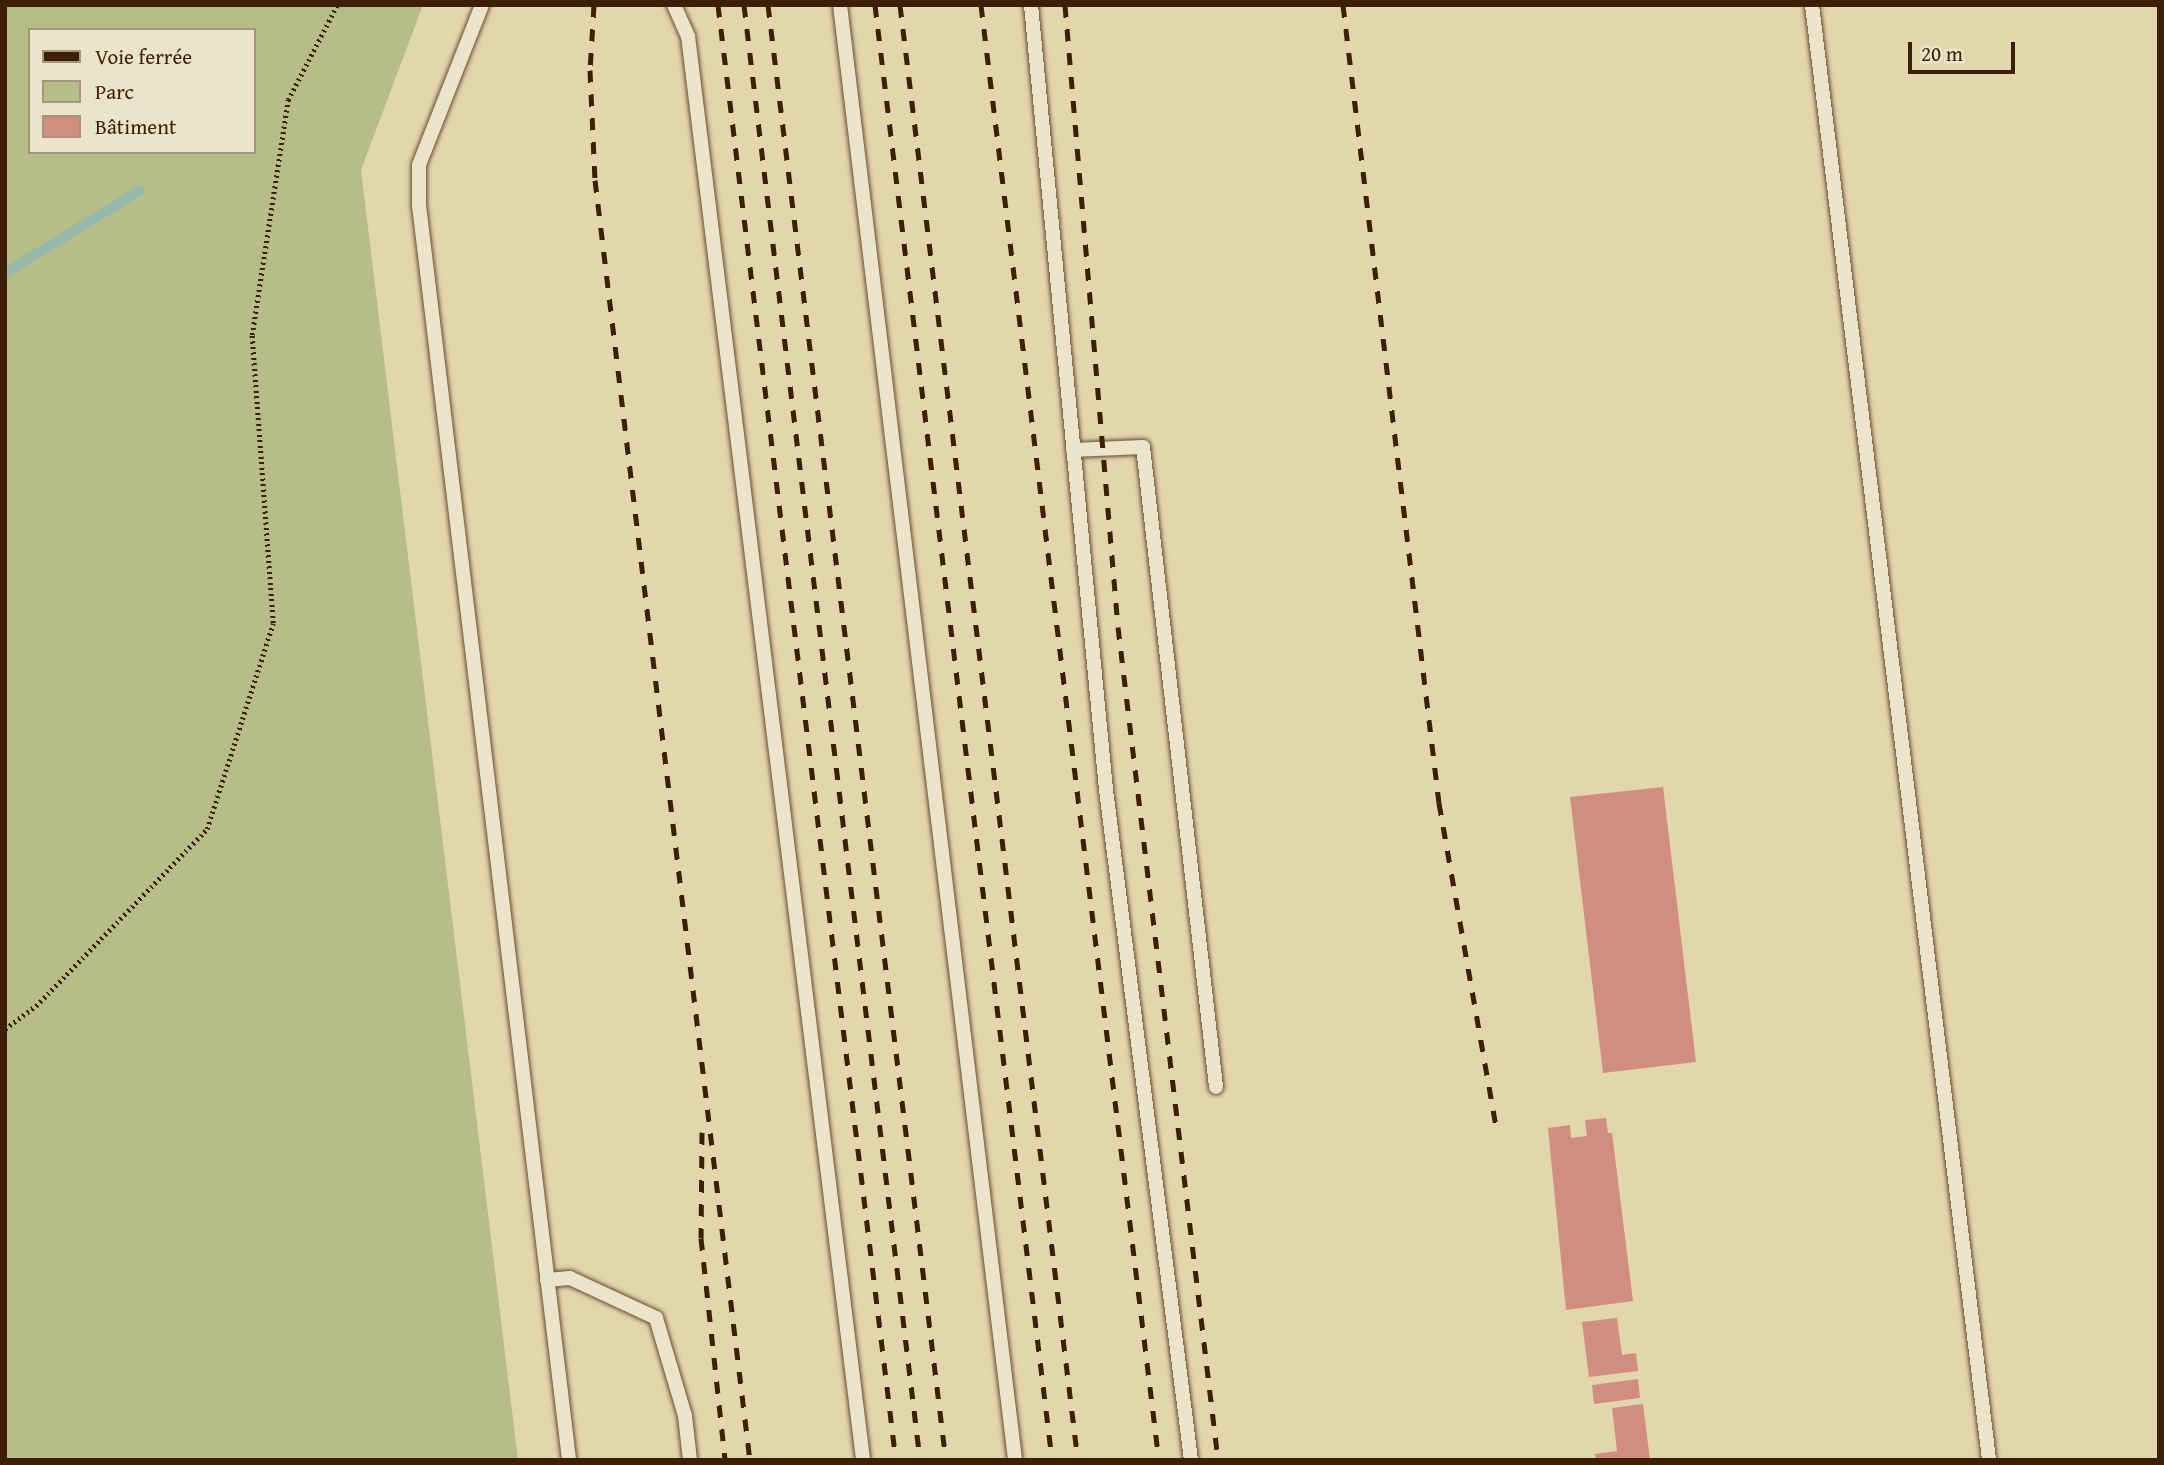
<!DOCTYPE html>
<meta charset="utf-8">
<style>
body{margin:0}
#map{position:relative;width:2164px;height:1465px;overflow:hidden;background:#e2d6ad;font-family:"Gentium Book Plus",serif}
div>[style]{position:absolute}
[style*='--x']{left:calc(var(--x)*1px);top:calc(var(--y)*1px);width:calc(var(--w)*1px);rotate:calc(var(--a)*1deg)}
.green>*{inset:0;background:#b6bd88}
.stream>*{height:10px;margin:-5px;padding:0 5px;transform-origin:5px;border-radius:5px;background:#95b9ab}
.building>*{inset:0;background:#d28d81}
.path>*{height:4.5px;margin-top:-2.25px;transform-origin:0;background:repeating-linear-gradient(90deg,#3d1f07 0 2px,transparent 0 5.5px)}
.roads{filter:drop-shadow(0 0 2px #664d30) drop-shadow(0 0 2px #664d30)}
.lane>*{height:14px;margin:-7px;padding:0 7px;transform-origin:7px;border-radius:7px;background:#ece4ca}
.rail>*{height:5px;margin-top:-2.5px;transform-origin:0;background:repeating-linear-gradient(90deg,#3d1f07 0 12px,transparent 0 24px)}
span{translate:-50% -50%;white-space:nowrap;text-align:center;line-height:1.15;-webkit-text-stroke:6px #ece4ca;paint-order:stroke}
.frame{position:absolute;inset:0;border:7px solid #3d1f07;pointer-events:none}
.legend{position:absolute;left:28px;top:28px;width:228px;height:126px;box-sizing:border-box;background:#ece4ca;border:2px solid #a6957c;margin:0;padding:9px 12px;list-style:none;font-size:21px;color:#3d1f07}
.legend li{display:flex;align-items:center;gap:14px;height:35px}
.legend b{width:35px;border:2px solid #a6957c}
.scale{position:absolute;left:1908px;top:42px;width:107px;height:32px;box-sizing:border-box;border:4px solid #3d1f07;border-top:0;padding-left:9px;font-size:21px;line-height:24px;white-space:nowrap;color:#3d1f07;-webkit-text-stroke:5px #ece4ca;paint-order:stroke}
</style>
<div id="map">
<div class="green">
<i style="clip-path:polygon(evenodd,5px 5px,423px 5px,361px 170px,518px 1460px,5px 1460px,5px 5px,30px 30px,254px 30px,254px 152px,30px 152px,30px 30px)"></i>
</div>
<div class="stream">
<i style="--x:5;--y:273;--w:157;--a:-31.5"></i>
</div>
<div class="building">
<i style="clip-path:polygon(1663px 787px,1696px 1062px,1603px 1073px,1570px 797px)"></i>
<i style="clip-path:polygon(1606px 1118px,1608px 1133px,1612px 1133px,1633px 1301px,1566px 1310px,1548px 1128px,1570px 1125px,1571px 1138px,1587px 1136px,1585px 1120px)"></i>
<i style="clip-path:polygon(1617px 1318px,1622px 1355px,1636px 1353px,1638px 1371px,1589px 1377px,1582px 1322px)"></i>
<i style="clip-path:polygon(1638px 1379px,1640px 1398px,1594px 1404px,1592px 1385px)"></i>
<i style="clip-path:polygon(1643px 1404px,1650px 1460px,1596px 1460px,1595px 1454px,1617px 1451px,1612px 1408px)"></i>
</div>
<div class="path">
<i style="--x:5;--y:1029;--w:39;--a:-37"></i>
<i style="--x:36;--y:1006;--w:246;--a:-46"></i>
<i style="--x:207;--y:829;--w:216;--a:-72.2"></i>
<i style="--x:273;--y:623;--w:289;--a:-94.2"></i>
<i style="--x:252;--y:335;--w:238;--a:-81.3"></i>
<i style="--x:288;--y:100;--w:107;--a:-62.7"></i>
</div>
<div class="roads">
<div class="lane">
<i style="--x:482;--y:5;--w:172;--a:111.5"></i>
<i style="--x:419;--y:165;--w:40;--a:90"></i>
<i style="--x:419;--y:205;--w:1264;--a:83.18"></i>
<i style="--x:674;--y:5;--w:34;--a:66"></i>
<i style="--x:688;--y:36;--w:1435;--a:82.99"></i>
<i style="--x:840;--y:5;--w:1465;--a:83.14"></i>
<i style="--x:1031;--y:5;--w:789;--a:84.54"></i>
<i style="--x:1106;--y:790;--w:675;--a:82.77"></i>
<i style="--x:1812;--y:5;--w:1466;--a:83.06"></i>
<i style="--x:1073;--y:450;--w:70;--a:-2.5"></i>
<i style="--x:1143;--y:447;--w:644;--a:83.49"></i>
<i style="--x:547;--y:1280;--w:23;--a:-5"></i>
<i style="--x:570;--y:1278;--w:95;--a:24.9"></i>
<i style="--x:656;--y:1318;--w:102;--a:73.5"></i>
<i style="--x:685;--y:1416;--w:44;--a:83.5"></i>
</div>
</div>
<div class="rail">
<i style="--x:594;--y:5;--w:65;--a:93.5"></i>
<i style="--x:590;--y:70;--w:110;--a:87.4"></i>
<i style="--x:595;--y:180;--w:1289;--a:83.1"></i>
<i style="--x:718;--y:5;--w:1466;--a:83.03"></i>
<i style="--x:744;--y:5;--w:1466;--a:83.1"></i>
<i style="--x:768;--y:5;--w:1466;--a:83.03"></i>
<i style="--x:875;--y:5;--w:1466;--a:83.06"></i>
<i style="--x:900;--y:5;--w:1466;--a:83.03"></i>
<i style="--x:981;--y:5;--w:1466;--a:83.03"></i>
<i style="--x:1065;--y:5;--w:624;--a:85.13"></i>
<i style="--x:1118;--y:627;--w:839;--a:83.15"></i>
<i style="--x:1343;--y:5;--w:804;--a:83.14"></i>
<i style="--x:1439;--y:803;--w:334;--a:80"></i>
<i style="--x:702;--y:1132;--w:106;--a:90.5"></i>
<i style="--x:701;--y:1238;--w:223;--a:83.8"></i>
</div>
<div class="frame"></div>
<ul class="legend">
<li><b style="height:9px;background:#3d1f07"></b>Voie ferrée</li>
<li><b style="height:19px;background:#b6bd88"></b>Parc</li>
<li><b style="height:19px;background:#d28d81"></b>Bâtiment</li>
</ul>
<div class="scale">20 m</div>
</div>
